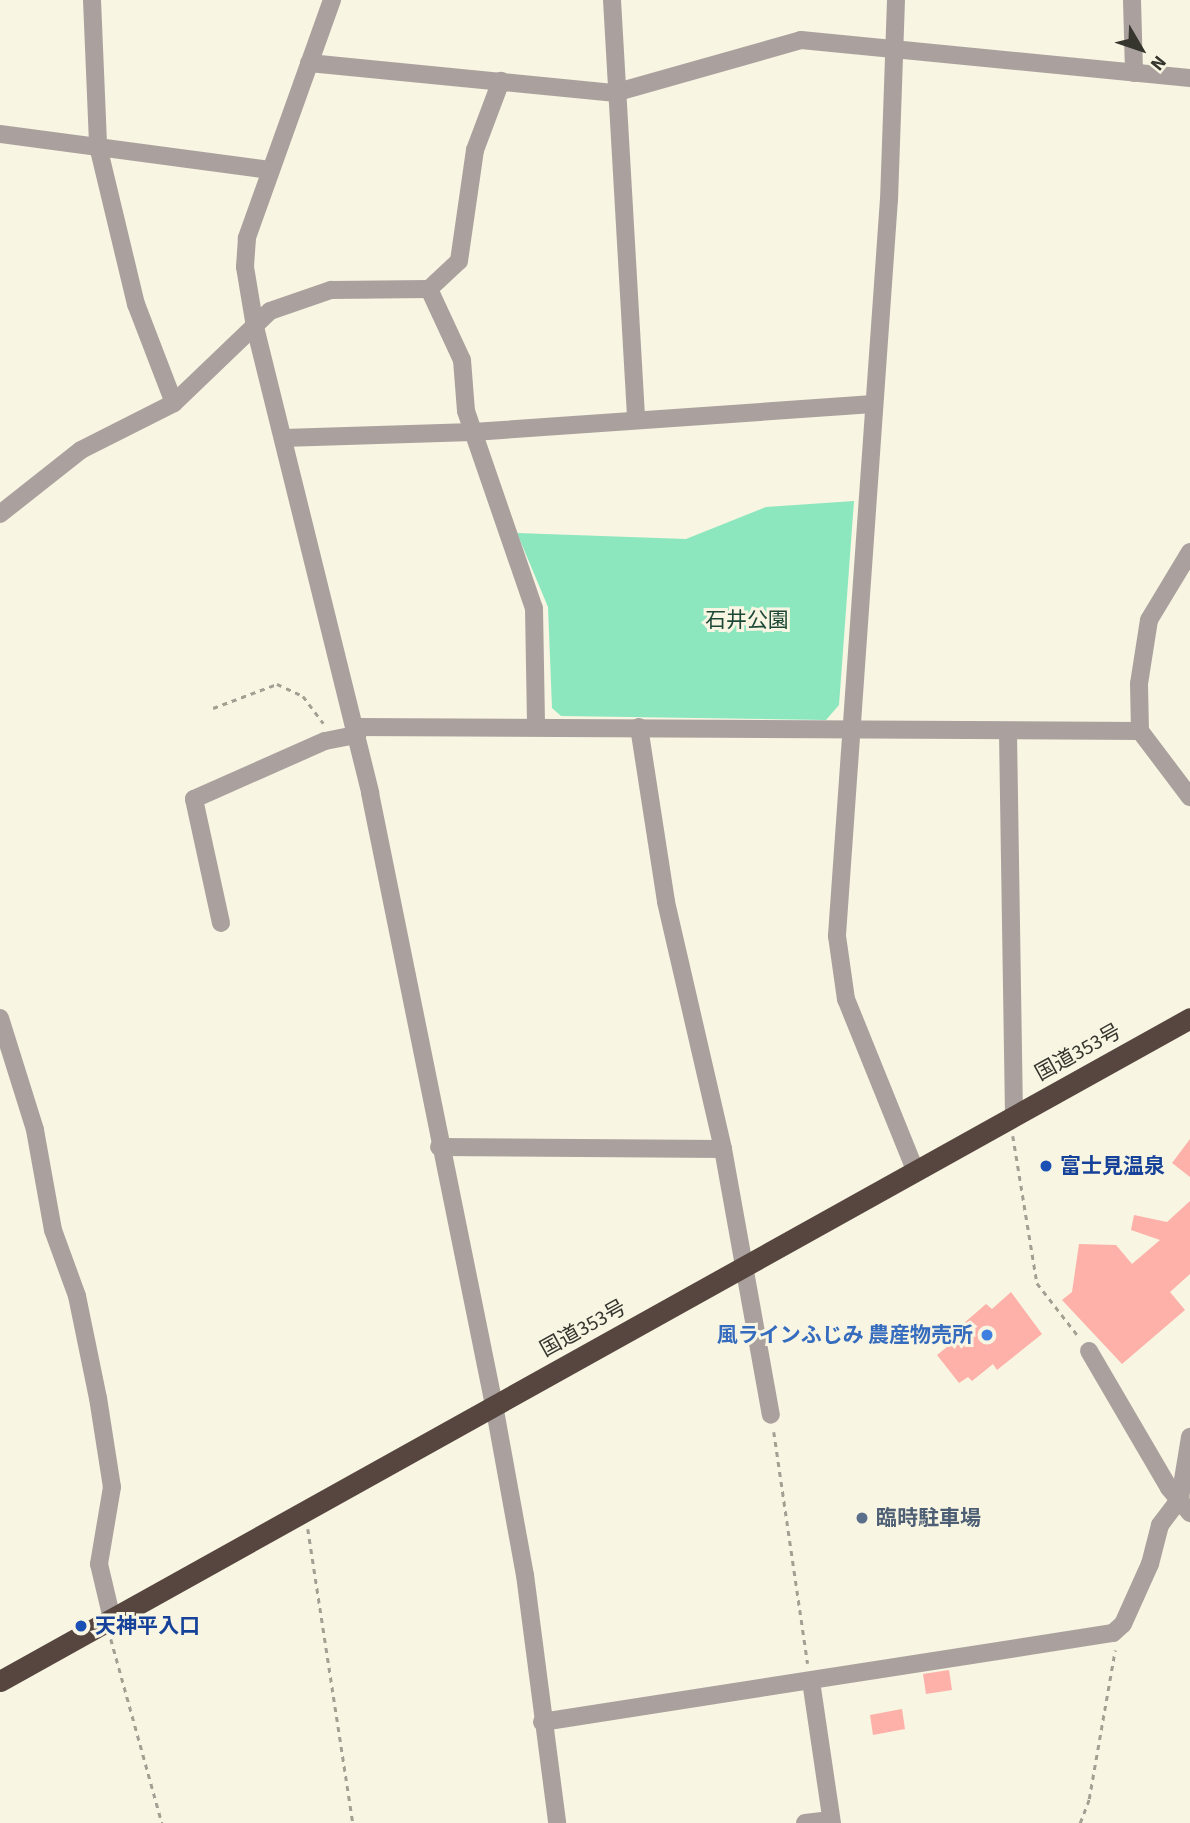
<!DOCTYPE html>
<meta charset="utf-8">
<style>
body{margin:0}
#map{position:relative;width:1190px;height:1823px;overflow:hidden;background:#f8f5e2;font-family:"Source Sans 3","Noto Sans JP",sans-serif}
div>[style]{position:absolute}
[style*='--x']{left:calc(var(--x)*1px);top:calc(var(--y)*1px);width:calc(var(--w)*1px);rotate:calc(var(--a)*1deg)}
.green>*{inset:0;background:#8ce7bf}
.building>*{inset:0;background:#fdb1a9}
.path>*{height:2.5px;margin-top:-1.25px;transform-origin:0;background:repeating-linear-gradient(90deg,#a2a093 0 5px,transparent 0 10px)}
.minor>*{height:18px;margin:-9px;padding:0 9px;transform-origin:9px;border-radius:9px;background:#aaa19e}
.highway>*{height:21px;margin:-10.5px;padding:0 10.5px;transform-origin:10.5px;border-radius:10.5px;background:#57463f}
.dots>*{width:19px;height:19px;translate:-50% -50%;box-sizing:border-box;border:4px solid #f8f5e2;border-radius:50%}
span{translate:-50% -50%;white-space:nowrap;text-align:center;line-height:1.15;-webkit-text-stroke:6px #f8f5e2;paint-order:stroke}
.park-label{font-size:21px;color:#1d4837}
.street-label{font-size:21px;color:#36352e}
.transit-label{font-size:21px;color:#164399;font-weight:700}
.left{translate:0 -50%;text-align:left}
.shop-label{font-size:21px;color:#366cbe;font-weight:700}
.right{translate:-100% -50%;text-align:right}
.service-label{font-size:21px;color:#4e5e75;font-weight:700}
.north{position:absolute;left:1106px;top:14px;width:70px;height:70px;-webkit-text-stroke:5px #f8f5e2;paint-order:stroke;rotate:129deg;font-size:19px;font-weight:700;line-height:28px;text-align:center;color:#36352e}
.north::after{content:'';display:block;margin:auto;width:24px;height:32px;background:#36352e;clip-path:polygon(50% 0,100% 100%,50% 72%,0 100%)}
</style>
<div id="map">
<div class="green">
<i style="clip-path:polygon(854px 501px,839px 705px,826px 720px,561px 716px,552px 708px,548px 607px,517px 533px,686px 539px,766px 507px)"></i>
</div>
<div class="building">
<i style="clip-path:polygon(1190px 1139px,1190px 1177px,1172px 1163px)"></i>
<i style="clip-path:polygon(1190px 1201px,1190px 1274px,1170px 1292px,1185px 1310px,1122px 1364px,1062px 1300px,1072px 1292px,1079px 1244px,1116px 1245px,1132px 1264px,1160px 1240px,1131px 1230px,1134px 1215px,1167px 1222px)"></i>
<i style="clip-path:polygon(1011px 1292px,1042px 1334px,997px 1370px,993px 1364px,972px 1381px,968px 1377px,959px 1383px,937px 1355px,968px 1330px,963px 1324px,986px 1304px,992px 1309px)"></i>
<i style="clip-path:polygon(949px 1670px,952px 1690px,926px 1694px,923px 1674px)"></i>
<i style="clip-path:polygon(902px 1709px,905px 1729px,873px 1735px,870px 1715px)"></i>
</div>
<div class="path">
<i style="--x:213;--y:708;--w:68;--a:-20.6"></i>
<i style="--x:277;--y:684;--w:29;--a:25"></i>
<i style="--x:303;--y:696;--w:34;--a:53"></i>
<i style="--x:1013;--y:1136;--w:149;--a:80.7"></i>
<i style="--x:1037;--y:1283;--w:68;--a:52.1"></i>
<i style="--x:774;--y:1432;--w:234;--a:81.7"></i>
<i style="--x:308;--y:1529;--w:297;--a:81.3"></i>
<i style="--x:111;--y:1639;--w:191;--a:74.5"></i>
<i style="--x:1080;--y:1823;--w:26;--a:-69"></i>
<i style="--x:1089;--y:1799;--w:151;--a:-80.1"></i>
</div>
<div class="minor">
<i style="--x:92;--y:0;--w:146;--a:87.6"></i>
<i style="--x:98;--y:146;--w:163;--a:76.5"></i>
<i style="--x:136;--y:304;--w:106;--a:69"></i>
<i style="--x:332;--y:0;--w:253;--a:109.7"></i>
<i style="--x:247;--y:238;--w:29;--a:94"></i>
<i style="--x:245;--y:267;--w:61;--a:80.5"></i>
<i style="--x:255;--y:327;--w:480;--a:76.1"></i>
<i style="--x:370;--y:793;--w:624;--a:78.55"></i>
<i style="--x:494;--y:1405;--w:173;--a:79.7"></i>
<i style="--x:525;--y:1575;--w:250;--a:82.6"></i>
<i style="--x:612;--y:0;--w:420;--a:86.7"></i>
<i style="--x:896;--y:0;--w:199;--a:92"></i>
<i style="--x:889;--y:199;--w:739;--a:94.04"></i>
<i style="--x:837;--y:936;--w:64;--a:81.9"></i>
<i style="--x:846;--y:999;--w:184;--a:68"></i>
<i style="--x:1132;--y:0;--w:73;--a:88.4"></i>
<i style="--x:309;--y:63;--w:306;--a:5.6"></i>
<i style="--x:614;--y:93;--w:194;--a:-15.8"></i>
<i style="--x:801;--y:40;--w:391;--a:5.6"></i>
<i style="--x:0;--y:134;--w:272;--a:7.6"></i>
<i style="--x:429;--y:289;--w:78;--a:65.1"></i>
<i style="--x:462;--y:360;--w:51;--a:85.5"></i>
<i style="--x:466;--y:411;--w:208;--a:71"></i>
<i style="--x:534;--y:608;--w:117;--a:89"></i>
<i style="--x:283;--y:438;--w:190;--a:-1.8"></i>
<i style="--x:473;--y:432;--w:401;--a:-4"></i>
<i style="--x:0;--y:514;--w:103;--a:-38.3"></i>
<i style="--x:81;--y:450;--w:104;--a:-26.8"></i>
<i style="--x:174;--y:403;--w:133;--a:-43.8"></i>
<i style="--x:270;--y:311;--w:65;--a:-19"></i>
<i style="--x:331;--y:290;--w:98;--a:-0.6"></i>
<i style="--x:429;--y:289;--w:41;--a:-43"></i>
<i style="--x:459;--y:261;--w:112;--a:-81.8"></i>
<i style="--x:475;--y:150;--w:74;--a:-69.4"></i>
<i style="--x:1190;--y:552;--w:79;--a:121.1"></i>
<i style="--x:1149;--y:620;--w:65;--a:98.9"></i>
<i style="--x:1139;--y:684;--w:47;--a:88.8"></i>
<i style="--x:1140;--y:731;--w:83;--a:52.9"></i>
<i style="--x:355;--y:727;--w:785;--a:0.29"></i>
<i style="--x:639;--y:727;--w:177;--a:81.2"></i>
<i style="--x:666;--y:902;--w:253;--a:77"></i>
<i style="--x:723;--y:1149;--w:270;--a:79.8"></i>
<i style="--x:1008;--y:733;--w:382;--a:89.1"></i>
<i style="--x:221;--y:923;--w:127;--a:-102.3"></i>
<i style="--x:194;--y:799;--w:143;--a:-23.9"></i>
<i style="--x:325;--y:741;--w:33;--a:-11"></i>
<i style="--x:0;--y:1018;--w:117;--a:72.6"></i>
<i style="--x:35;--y:1130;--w:102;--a:79.8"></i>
<i style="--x:53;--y:1230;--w:70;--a:70"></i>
<i style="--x:77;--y:1296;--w:104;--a:78.4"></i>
<i style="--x:98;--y:1398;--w:90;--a:81.1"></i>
<i style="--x:112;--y:1487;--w:78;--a:99.6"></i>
<i style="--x:99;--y:1564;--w:57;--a:76.7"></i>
<i style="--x:439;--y:1147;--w:284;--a:0.4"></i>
<i style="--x:1089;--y:1351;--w:159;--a:59.7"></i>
<i style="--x:1169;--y:1488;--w:33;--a:50"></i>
<i style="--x:811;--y:1681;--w:144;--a:81.6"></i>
<i style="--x:542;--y:1722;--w:578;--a:-8.86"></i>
<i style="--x:1113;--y:1633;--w:13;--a:-42"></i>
<i style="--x:1123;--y:1624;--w:66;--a:-65.8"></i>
<i style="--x:1150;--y:1564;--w:40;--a:-75.6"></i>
<i style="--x:1160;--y:1525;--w:34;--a:-53"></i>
<i style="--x:1180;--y:1498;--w:62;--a:-80.7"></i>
<i style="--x:805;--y:1823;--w:26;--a:-7"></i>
</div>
<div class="highway">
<i style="--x:0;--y:1681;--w:1362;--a:-29.12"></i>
</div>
<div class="dots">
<i style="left:1046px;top:1166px;background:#1a4fb4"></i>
<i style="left:987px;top:1335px;background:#3f7fe0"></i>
<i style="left:862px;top:1518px;background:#5c6f8a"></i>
<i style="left:81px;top:1626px;background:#1a4fb4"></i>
</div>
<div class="park-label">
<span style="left:747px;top:620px">石井公園</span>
</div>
<div class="street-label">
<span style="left:1078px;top:1052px;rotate:-29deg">国道353号</span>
<span style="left:583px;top:1328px;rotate:-29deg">国道353号</span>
</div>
<div class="transit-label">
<span class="left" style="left:1060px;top:1166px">富士見温泉</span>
<span class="left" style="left:95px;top:1626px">天神平入口</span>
</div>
<div class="shop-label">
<span class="right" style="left:973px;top:1335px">風ラインふじみ 農産物売所</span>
</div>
<div class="service-label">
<span class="left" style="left:876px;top:1518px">臨時駐車場</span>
</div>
<div class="north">N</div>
</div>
